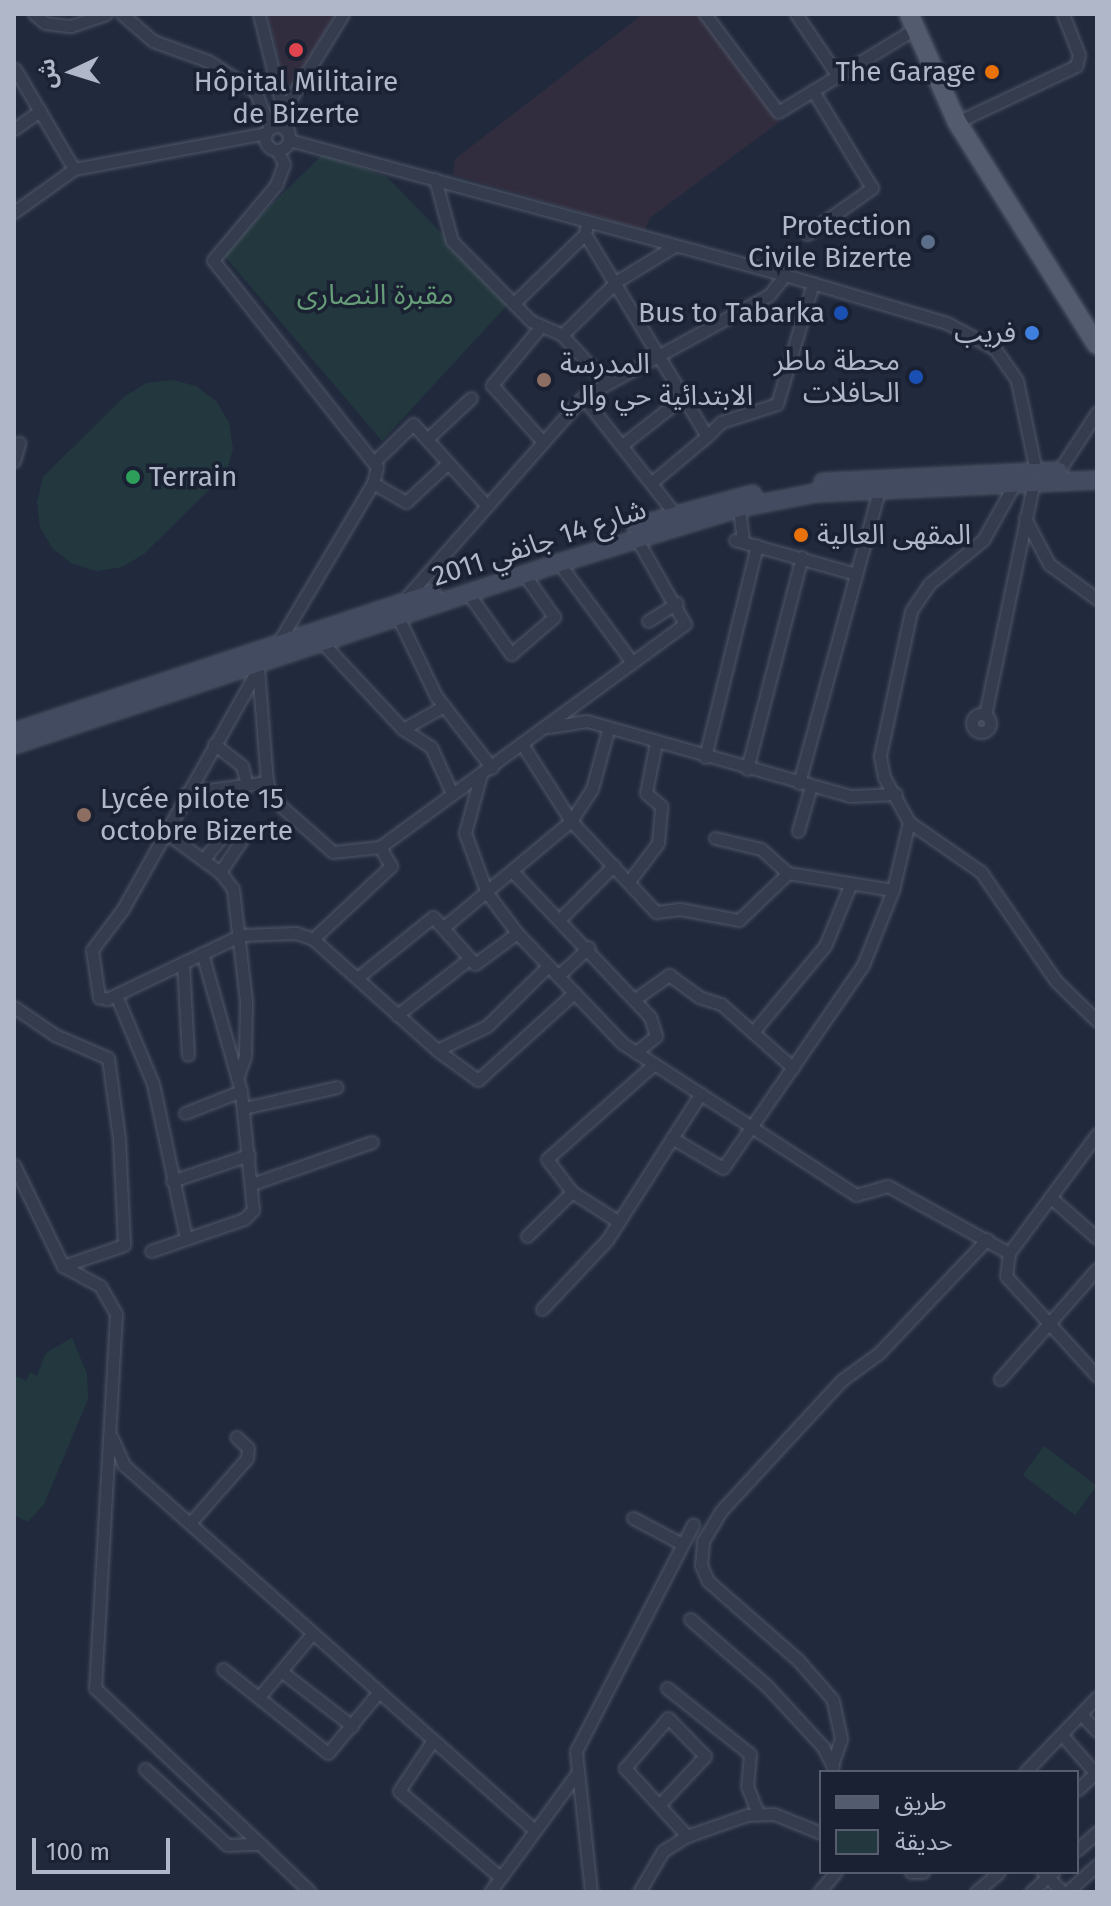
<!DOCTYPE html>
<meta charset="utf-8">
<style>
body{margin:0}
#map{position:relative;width:1111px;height:1906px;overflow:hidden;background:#212a3d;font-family:"Fira Sans","Noto Sans Arabic",sans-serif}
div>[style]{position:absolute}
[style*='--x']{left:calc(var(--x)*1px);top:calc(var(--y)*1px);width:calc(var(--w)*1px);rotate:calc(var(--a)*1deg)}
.medical>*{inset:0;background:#312d3e}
.green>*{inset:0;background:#23383e}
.roads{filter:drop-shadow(0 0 2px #505768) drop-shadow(0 0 2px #505768)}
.street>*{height:11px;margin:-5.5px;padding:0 5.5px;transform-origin:5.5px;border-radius:5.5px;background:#353c4d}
.street>.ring{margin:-5.5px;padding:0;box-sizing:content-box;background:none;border:11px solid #353c4d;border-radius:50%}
.secondary>*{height:16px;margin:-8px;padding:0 8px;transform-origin:8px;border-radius:8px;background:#434b61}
.primary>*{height:18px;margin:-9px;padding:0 9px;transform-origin:9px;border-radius:9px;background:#535b6e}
.dots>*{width:22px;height:22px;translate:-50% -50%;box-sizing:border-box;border:4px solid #1a2132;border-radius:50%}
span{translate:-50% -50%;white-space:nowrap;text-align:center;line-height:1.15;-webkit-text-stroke:7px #1a2132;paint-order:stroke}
.poi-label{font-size:28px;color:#b0b7c9}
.right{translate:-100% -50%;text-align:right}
.left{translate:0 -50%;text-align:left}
.park-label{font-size:28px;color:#669c78}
.street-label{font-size:28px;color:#b0b7c9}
.frame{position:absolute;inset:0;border:16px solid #b0b7c9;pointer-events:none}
.legend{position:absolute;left:819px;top:1770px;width:260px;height:104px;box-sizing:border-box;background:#1a2132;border:2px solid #565d6e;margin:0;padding:10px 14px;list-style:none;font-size:24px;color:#b0b7c9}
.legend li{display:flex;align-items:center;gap:16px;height:40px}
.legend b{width:40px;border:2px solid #565d6e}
.north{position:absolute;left:32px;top:32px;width:80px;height:80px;-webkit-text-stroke:6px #1a2132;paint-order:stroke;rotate:266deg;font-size:22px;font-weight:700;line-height:32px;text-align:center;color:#b0b7c9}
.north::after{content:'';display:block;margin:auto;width:28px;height:36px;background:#b0b7c9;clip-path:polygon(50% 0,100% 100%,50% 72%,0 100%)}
.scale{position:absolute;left:32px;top:1838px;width:138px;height:36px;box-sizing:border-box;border:4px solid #b0b7c9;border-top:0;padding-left:10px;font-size:24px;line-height:28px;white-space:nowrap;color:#b0b7c9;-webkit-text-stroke:6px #1a2132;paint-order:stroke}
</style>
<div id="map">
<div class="medical">
<i style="clip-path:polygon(268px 14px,334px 14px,294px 85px,285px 83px)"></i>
<i style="clip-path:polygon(643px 14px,702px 14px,779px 122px,650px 218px,645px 230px,453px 175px,455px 159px)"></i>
</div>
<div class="green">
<i style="clip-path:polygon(323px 154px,387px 177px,509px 303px,382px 441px,222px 253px)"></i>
<i style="clip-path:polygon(172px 380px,196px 386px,217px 402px,229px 423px,233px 449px,226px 473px,144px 554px,122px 567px,97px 571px,73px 564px,53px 549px,40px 527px,37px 502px,43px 477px,125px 396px,147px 383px)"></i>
<i style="clip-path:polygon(72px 1338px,87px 1374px,88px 1399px,44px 1504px,28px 1522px,14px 1515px,14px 1383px,17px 1376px,26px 1381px,30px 1372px,37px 1376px,46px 1353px)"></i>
<i style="clip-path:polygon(1044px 1446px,1097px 1486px,1075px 1515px,1023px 1475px)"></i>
</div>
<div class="roads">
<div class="street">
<i style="--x:34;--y:14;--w:14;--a:39"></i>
<i style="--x:45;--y:23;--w:26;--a:7"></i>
<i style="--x:71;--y:26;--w:37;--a:-19"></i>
<i style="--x:122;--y:14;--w:41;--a:41.1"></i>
<i style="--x:153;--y:41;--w:59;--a:20"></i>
<i style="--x:208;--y:61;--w:56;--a:32.6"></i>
<i style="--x:255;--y:91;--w:40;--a:68"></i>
<i style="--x:259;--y:14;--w:124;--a:76"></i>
<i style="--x:705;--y:14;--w:122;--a:53.3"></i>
<i style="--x:778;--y:112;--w:162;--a:-31.3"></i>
<i style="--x:796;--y:14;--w:75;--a:55.9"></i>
<i style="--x:15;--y:69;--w:116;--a:59.5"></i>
<i style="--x:957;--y:122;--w:132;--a:-25.2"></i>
<i style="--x:1076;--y:66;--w:11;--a:-75"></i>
<i style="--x:1079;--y:55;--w:44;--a:-111.3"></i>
<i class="ring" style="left:265px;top:126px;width:13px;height:13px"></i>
<i style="--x:273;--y:127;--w:133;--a:-58.2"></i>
<i style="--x:14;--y:129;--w:32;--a:-35"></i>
<i style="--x:289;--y:140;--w:514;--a:15.23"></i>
<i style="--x:785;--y:275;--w:169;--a:16.5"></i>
<i style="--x:947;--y:323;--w:55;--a:28.4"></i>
<i style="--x:995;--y:349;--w:39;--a:55"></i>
<i style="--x:1017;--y:381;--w:92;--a:78.1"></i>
<i style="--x:1036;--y:471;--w:249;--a:101.8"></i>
<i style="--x:435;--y:179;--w:64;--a:74.7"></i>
<i style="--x:452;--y:241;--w:112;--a:45.4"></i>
<i style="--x:531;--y:321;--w:34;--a:24"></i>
<i style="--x:562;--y:335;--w:64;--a:47.5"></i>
<i style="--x:14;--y:212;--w:74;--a:-35.6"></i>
<i style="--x:74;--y:169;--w:195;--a:-10.6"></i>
<i style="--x:587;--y:225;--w:9;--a:103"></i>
<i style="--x:585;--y:234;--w:236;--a:58.9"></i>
<i style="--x:707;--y:436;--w:72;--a:140.1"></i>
<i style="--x:807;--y:234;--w:80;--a:-35.3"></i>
<i style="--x:872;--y:188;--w:114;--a:-121.3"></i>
<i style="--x:514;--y:303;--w:99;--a:-44.2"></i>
<i style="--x:541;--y:326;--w:77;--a:129.7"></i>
<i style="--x:492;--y:385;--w:75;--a:48.2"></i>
<i style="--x:562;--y:335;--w:77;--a:-44.5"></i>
<i style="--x:617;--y:281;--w:66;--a:-31.3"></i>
<i style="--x:583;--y:397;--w:149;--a:51.8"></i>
<i style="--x:707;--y:436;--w:20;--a:-45"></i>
<i style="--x:721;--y:422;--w:59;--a:-17.8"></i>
<i style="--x:777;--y:404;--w:126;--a:-73.4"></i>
<i style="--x:427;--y:439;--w:60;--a:-43"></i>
<i style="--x:622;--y:445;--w:78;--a:-38.2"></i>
<i style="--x:376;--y:460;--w:52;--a:-44.2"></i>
<i style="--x:413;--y:424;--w:110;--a:47.9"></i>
<i style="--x:14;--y:461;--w:19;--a:-74"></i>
<i style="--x:1056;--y:475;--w:75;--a:-56.9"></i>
<i style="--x:373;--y:483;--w:38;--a:30"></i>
<i style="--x:406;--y:502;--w:57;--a:-42.9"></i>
<i style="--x:739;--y:508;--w:33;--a:83"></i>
<i style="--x:1025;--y:518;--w:52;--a:62.4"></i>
<i style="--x:1049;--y:564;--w:59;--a:36.1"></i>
<i style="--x:735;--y:540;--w:126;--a:15.7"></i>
<i style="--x:559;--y:563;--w:122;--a:53.7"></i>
<i style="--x:468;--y:593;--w:75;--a:54.8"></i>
<i style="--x:511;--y:654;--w:57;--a:-40.7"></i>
<i style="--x:554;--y:617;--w:52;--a:-124.9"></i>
<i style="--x:404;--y:600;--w:271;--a:-48.6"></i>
<i style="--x:583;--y:397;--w:212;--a:-28.7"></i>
<i style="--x:769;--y:295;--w:26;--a:-51"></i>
<i style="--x:398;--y:617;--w:88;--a:64.3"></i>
<i style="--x:436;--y:696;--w:91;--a:52.1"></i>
<i style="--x:648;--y:621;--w:34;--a:-32"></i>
<i style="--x:318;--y:638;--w:125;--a:47"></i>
<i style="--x:403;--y:729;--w:33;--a:33"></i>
<i style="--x:431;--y:747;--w:48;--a:65.6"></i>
<i style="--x:278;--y:643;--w:186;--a:-59.3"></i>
<i style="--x:373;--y:483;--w:16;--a:-76"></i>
<i style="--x:377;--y:467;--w:264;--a:-128.4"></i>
<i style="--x:213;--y:260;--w:98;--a:-50"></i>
<i style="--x:276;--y:185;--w:22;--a:-69"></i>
<i style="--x:284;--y:164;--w:14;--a:-115"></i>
<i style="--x:258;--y:668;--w:114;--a:85.5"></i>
<i style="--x:267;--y:782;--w:18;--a:71"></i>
<i style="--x:273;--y:799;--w:80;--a:41.5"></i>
<i style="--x:333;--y:852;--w:47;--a:-6.1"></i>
<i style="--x:380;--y:847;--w:378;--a:-36.2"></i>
<i style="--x:685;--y:624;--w:101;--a:-119.6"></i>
<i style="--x:258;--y:669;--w:277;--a:119.4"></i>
<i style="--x:122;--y:910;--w:50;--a:126.9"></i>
<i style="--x:92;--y:950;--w:48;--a:81.5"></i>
<i style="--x:99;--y:997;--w:8;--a:14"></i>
<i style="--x:107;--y:999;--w:148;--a:-25.5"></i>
<i style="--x:241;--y:935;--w:55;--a:-2.1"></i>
<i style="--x:296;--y:933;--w:18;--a:19"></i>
<i style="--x:313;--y:939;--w:166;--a:41.8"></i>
<i style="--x:437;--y:1050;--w:51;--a:36.2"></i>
<i style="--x:478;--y:1080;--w:130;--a:-42.2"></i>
<i class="ring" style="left:972px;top:714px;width:7px;height:7px"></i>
<i style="--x:549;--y:727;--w:38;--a:-9"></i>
<i style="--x:587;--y:721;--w:273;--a:15.9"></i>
<i style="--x:850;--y:796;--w:46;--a:-2.5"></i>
<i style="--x:403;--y:729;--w:47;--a:-29.3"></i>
<i style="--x:214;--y:744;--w:36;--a:38"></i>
<i style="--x:242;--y:766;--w:11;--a:75"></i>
<i style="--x:522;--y:744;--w:91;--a:57.5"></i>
<i style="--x:571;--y:821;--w:125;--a:47"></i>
<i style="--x:656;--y:912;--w:24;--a:-7"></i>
<i style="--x:680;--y:909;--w:60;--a:10.6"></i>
<i style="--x:739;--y:920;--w:68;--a:-43.8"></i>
<i style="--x:705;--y:757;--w:218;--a:-76.2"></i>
<i style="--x:747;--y:769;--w:219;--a:-75.5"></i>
<i style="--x:481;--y:774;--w:61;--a:105.2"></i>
<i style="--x:465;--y:833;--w:64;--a:69.9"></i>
<i style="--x:487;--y:893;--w:50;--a:53.1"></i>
<i style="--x:517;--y:933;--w:152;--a:46.3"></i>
<i style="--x:622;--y:1043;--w:279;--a:33"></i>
<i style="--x:856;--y:1195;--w:33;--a:-16"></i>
<i style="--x:888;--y:1186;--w:138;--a:29"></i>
<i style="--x:1009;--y:1253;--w:148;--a:-53.5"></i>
<i style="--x:799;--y:783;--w:311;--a:-74.7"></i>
<i style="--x:186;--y:793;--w:82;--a:-7.7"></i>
<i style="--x:909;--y:822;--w:88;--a:34.8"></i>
<i style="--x:981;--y:872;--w:132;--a:55.5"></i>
<i style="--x:1056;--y:981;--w:57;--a:44.3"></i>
<i style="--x:798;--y:831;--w:47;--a:-73.9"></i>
<i style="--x:165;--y:832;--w:69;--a:36.2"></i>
<i style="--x:221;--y:873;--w:20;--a:53"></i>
<i style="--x:233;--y:889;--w:113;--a:83.4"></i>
<i style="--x:246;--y:1001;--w:55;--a:91"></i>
<i style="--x:245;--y:1056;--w:24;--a:109"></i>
<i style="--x:715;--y:838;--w:47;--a:13.4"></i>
<i style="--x:761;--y:849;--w:36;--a:42"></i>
<i style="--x:788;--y:873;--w:106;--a:9.2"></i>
<i style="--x:203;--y:860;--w:40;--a:-51"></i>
<i style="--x:228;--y:829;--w:18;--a:19"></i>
<i style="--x:245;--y:835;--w:45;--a:124"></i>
<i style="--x:512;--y:871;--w:201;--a:46.6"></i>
<i style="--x:650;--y:1017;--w:20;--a:72"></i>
<i style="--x:656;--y:1036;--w:26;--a:141"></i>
<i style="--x:630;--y:880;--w:46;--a:-52.9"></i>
<i style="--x:658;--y:843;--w:37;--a:-85"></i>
<i style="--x:661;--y:806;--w:20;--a:-139"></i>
<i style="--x:646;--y:793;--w:52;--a:-78.9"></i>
<i style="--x:560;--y:919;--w:76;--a:-45"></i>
<i style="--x:445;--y:926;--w:164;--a:-39.8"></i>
<i style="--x:571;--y:821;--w:38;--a:-57"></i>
<i style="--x:592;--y:789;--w:61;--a:-74.8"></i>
<i style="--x:313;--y:939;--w:107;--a:-43.1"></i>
<i style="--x:391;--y:866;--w:22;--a:-120"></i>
<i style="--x:183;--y:963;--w:92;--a:86.9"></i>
<i style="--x:558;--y:976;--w:42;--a:-43.1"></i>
<i style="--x:357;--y:978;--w:97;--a:-38.8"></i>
<i style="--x:433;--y:917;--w:63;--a:48.2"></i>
<i style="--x:475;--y:964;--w:52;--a:-36.4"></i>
<i style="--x:116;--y:995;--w:96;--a:67.4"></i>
<i style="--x:153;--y:1084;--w:157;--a:77.9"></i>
<i style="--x:635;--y:999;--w:42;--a:-35.2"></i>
<i style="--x:669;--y:975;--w:37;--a:36"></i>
<i style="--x:699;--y:997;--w:23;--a:18"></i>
<i style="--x:721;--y:1004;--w:96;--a:41.6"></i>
<i style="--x:14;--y:1007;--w:50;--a:34.3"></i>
<i style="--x:55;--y:1035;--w:58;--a:23.5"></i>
<i style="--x:108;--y:1058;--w:81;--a:82.2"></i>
<i style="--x:119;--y:1138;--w:107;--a:87.3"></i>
<i style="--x:124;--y:1245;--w:65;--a:161"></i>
<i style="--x:63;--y:1266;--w:112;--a:-115.9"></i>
<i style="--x:397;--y:1015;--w:91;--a:-37.9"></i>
<i style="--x:753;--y:1032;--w:112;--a:-50.1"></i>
<i style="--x:825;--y:946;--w:68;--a:-67.6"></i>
<i style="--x:437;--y:1050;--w:55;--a:-25.6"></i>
<i style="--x:487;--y:1026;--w:86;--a:-44.5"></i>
<i style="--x:244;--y:1108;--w:95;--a:-12.7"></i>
<i style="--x:185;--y:1113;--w:60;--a:-21.4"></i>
<i style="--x:672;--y:1138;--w:59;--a:30.5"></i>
<i style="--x:723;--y:1168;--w:247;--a:-55.4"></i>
<i style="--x:863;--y:965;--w:81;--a:-68.2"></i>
<i style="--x:893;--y:890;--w:70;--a:-76.8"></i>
<i style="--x:909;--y:822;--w:51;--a:-119.1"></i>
<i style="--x:884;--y:777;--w:21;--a:-101"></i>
<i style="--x:880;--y:756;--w:148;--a:-77.9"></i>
<i style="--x:911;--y:611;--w:32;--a:-56"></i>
<i style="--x:929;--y:584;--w:70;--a:-39.2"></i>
<i style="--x:983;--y:540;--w:65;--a:-60.7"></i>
<i style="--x:172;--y:1181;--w:81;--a:-18.7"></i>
<i style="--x:252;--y:1184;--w:127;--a:-19.3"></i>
<i style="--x:1050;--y:1197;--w:62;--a:41.1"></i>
<i style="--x:619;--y:1222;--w:56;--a:-147.4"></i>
<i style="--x:572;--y:1192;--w:41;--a:-127.1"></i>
<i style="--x:547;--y:1159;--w:143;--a:-41.6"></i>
<i style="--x:527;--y:1236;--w:63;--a:-44.4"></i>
<i style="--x:151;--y:1251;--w:98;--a:-19"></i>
<i style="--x:244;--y:1219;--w:13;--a:-45"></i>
<i style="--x:253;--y:1210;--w:120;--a:-95.8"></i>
<i style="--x:241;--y:1091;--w:143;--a:-105.8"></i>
<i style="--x:1009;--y:1253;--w:23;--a:97"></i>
<i style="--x:1006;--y:1276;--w:135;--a:47.7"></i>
<i style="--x:63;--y:1266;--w:42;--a:28.4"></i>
<i style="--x:100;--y:1286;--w:32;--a:60"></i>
<i style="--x:116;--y:1314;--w:375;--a:93.2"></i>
<i style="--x:95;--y:1688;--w:227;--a:43.4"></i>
<i style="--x:542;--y:1309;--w:95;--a:-46.7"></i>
<i style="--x:607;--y:1240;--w:174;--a:-57.4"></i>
<i style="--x:1000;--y:1379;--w:147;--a:-48.6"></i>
<i style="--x:112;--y:1438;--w:30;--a:66"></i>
<i style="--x:124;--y:1465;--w:546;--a:41.66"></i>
<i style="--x:633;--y:1518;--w:55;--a:28"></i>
<i style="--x:191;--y:1522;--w:85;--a:-48.8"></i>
<i style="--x:247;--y:1458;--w:10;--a:-84"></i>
<i style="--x:248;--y:1448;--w:16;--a:-137"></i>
<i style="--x:690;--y:1619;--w:101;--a:41"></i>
<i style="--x:766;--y:1685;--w:84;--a:47.4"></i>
<i style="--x:823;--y:1747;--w:22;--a:63"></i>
<i style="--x:223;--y:1669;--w:134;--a:38.7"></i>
<i style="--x:328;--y:1753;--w:78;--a:-50.2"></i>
<i style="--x:281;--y:1671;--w:90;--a:37.8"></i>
<i style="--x:667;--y:1688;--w:106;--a:38.5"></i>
<i style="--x:750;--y:1754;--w:32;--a:95"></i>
<i style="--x:747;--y:1786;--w:29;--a:68"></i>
<i style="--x:259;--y:1697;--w:82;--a:-49.9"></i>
<i style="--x:1081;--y:1714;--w:23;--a:47"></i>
<i style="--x:1062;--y:1735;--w:53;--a:48.8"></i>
<i style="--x:433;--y:1740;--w:61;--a:123.7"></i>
<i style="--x:399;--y:1791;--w:133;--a:40.4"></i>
<i style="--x:832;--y:1765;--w:28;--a:-71"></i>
<i style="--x:841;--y:1739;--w:40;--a:-102"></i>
<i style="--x:833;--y:1700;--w:53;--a:-131.2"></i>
<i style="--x:798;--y:1660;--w:120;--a:-138.7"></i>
<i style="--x:708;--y:1581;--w:17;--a:-114"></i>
<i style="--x:701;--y:1565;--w:24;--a:-85"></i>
<i style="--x:703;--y:1541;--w:35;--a:-59"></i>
<i style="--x:721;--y:1511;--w:178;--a:-47.3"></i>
<i style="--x:842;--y:1380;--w:46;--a:-36.1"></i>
<i style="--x:879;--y:1353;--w:157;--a:-46.5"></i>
<i style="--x:145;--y:1769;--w:112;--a:42.8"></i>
<i style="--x:227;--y:1845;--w:33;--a:-2"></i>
<i style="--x:260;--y:1844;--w:69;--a:43.8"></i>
<i style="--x:1025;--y:1772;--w:104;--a:-46.2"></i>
<i style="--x:1077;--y:1790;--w:25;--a:-43"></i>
<i style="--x:660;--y:1804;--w:66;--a:-46.8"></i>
<i style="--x:705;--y:1756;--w:53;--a:-134.2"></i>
<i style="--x:668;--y:1718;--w:66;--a:130.7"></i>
<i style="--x:625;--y:1768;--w:92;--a:47.6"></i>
<i style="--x:1077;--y:1850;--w:27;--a:-42"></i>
<i style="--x:911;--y:1872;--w:12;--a:0"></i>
<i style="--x:1043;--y:1872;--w:28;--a:46"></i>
<i style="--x:490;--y:1892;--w:147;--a:-53.8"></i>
<i style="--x:591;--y:1892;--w:142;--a:-96.1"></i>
<i style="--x:576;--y:1751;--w:255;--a:-62.7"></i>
<i style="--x:639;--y:1892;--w:48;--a:-59.7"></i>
<i style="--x:663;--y:1851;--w:28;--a:-32"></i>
<i style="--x:687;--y:1836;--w:64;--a:-19.3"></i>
<i style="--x:747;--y:1815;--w:27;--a:-2"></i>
<i style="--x:774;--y:1814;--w:51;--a:22"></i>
<i style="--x:819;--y:1892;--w:26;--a:-50"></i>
<i style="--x:976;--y:1892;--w:30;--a:-41"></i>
<i style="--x:1031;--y:1892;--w:30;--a:-42"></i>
<i style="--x:1067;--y:1892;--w:40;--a:-42"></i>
</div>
<div class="secondary">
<i style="--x:823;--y:482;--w:236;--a:-2.7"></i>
<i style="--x:636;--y:526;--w:121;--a:-15.3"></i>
<i style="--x:14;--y:732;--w:441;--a:-18.4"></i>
<i style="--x:14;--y:745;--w:575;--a:-18.47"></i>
<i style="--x:559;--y:563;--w:188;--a:-17"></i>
<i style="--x:739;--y:508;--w:77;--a:-11.2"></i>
<i style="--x:815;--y:493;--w:282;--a:-2.6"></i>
</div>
<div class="primary">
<i style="--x:909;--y:14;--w:118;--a:66"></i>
<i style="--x:957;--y:122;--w:263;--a:57.9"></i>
</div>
</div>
<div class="dots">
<i style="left:296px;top:50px;background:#e0444e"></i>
<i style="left:992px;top:72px;background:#e8710a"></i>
<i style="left:928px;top:242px;background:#5c6f8a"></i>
<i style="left:841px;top:313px;background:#1a4fb4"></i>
<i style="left:1032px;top:333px;background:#3f7fe0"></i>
<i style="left:916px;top:377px;background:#1a4fb4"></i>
<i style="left:544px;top:380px;background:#8d6e63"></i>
<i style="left:133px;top:477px;background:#2e9e5b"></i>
<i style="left:801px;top:535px;background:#e8710a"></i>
<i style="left:84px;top:815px;background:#8d6e63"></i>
</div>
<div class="poi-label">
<span class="right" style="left:976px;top:72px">The Garage</span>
<span style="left:296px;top:98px">Hôpital Militaire<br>de Bizerte</span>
<span class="right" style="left:912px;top:242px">Protection<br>Civile Bizerte</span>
<span class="right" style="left:825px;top:313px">Bus to Tabarka</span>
<span class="right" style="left:1016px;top:333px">فريب</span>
<span class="right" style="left:900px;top:377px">محطة ماطر<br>الحافلات</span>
<span class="left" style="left:560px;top:380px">المدرسة<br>الابتدائية حي والي</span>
<span class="left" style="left:149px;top:477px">Terrain</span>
<span class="left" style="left:817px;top:535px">المقهى العالية</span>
<span class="left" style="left:100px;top:815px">Lycée pilote 15<br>octobre Bizerte</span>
</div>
<div class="park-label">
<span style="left:375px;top:295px">مقبرة النصارى</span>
</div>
<div class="street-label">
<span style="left:539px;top:543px;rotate:-18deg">شارع 14 جانفي 2011</span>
</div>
<div class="frame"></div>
<ul class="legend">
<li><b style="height:10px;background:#535b6e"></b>طريق</li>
<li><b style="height:22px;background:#23383e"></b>حديقة</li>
</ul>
<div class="north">ش</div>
<div class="scale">100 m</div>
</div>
